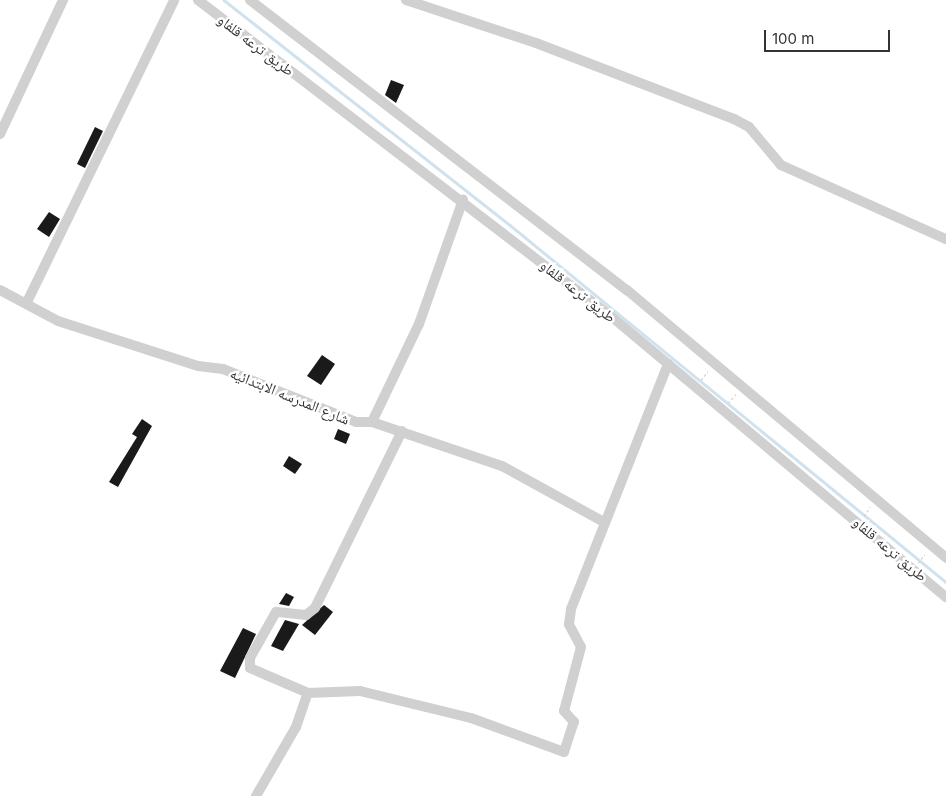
<!DOCTYPE html>
<meta charset="utf-8">
<style>
body{margin:0}
#map{position:relative;width:946px;height:796px;overflow:hidden;background:#fff;font-family:Inter,"Noto Naskh Arabic",sans-serif}
div>[style]{position:absolute}
[style*='--x']{left:calc(var(--x)*1px);top:calc(var(--y)*1px);width:calc(var(--w)*1px);rotate:calc(var(--a)*1deg)}
.stream>*{height:2.5px;margin:-1.25px;padding:0 1.25px;transform-origin:1.25px;border-radius:1.25px;background:#cfe2ee}
.building>*{inset:0;background:#1a1a1a}
.path>*{height:1px;margin-top:-0.5px;transform-origin:0;background:repeating-linear-gradient(90deg,#cdcdcd 0 2.5px,transparent 0 5px)}
.minor>*{height:10px;margin:-5px;padding:0 5px;transform-origin:5px;border-radius:5px;background:#d0d0d0}
span{translate:-50% -50%;white-space:nowrap;text-align:center;line-height:1.15;-webkit-text-stroke:5px #fff;paint-order:stroke}
.street-label{font-size:15px;color:#333}
.scale{position:absolute;left:764px;top:30px;width:126px;height:22px;box-sizing:border-box;border:2px solid #333;border-top:0;padding-left:6px;font-size:15px;line-height:18px;white-space:nowrap;color:#333;-webkit-text-stroke:4px #fff;paint-order:stroke}
</style>
<div id="map">
<div class="stream">
<i style="--x:224;--y:0;--w:364;--a:38.2"></i>
<i style="--x:510;--y:225;--w:564;--a:39.31"></i>
</div>
<div class="building">
<i style="clip-path:polygon(391px 80px,404px 85px,396px 103px,385px 95px)"></i>
<i style="clip-path:polygon(95px 127px,103px 131px,85px 168px,77px 164px)"></i>
<i style="clip-path:polygon(49px 212px,60px 219px,49px 237px,37px 229px)"></i>
<i style="clip-path:polygon(322px 355px,335px 364px,321px 385px,307px 376px)"></i>
<i style="clip-path:polygon(142px 419px,152px 426px,118px 487px,109px 482px,137px 437px,132px 434px)"></i>
<i style="clip-path:polygon(338px 429px,350px 434px,346px 444px,334px 439px)"></i>
<i style="clip-path:polygon(289px 456px,302px 464px,295px 474px,283px 466px)"></i>
<i style="clip-path:polygon(286px 593px,294px 597px,289px 606px,279px 604px)"></i>
<i style="clip-path:polygon(324px 605px,333px 612px,315px 635px,302px 625px)"></i>
<i style="clip-path:polygon(285px 620px,299px 624px,283px 651px,271px 646px)"></i>
<i style="clip-path:polygon(243px 628px,256px 634px,235px 678px,220px 671px)"></i>
</div>
<div class="path">
<i style="--x:701;--y:380;--w:11;--a:-52"></i>
<i style="--x:728;--y:403;--w:12;--a:-48"></i>
<i style="--x:864;--y:516;--w:11;--a:-56"></i>
<i style="--x:918;--y:563;--w:11;--a:-52"></i>
</div>
<div class="minor">
<i style="--x:198;--y:0;--w:521;--a:37.44"></i>
<i style="--x:612;--y:317;--w:436;--a:40"></i>
<i style="--x:250;--y:0;--w:476;--a:37.6"></i>
<i style="--x:627;--y:290;--w:417;--a:40"></i>
<i style="--x:406;--y:0;--w:137;--a:18.3"></i>
<i style="--x:536;--y:43;--w:212;--a:21"></i>
<i style="--x:734;--y:119;--w:17;--a:28"></i>
<i style="--x:749;--y:127;--w:50;--a:49.9"></i>
<i style="--x:781;--y:165;--w:181;--a:24.2"></i>
<i style="--x:0;--y:134;--w:148;--a:-64.8"></i>
<i style="--x:0;--y:290;--w:66;--a:28.1"></i>
<i style="--x:58;--y:321;--w:147;--a:17.8"></i>
<i style="--x:198;--y:366;--w:25;--a:7"></i>
<i style="--x:223;--y:369;--w:143;--a:21.7"></i>
<i style="--x:356;--y:422;--w:16;--a:0"></i>
<i style="--x:372;--y:422;--w:137;--a:18.7"></i>
<i style="--x:502;--y:466;--w:116;--a:28.8"></i>
<i style="--x:27;--y:302;--w:336;--a:-64"></i>
<i style="--x:372;--y:422;--w:109;--a:-64.4"></i>
<i style="--x:419;--y:324;--w:132;--a:-70.5"></i>
<i style="--x:402;--y:431;--w:197;--a:116.2"></i>
<i style="--x:315;--y:608;--w:11;--a:142"></i>
<i style="--x:306;--y:615;--w:30;--a:-174"></i>
<i style="--x:276;--y:612;--w:53;--a:119.5"></i>
<i style="--x:250;--y:658;--w:10;--a:90"></i>
<i style="--x:250;--y:668;--w:63;--a:23.3"></i>
<i style="--x:308;--y:693;--w:52;--a:-2.2"></i>
<i style="--x:360;--y:691;--w:114;--a:13.7"></i>
<i style="--x:471;--y:718;--w:99;--a:20.1"></i>
<i style="--x:564;--y:752;--w:32;--a:-72"></i>
<i style="--x:574;--y:722;--w:15;--a:-132"></i>
<i style="--x:564;--y:711;--w:66;--a:-75.1"></i>
<i style="--x:581;--y:647;--w:26;--a:-118"></i>
<i style="--x:569;--y:624;--w:15;--a:-82"></i>
<i style="--x:571;--y:609;--w:264;--a:-68.4"></i>
<i style="--x:256;--y:796;--w:80;--a:-59.9"></i>
<i style="--x:296;--y:727;--w:36;--a:-71"></i>
</div>
<div class="street-label">
<span style="left:256px;top:45px;rotate:37deg">طريق ترعه قلفاو</span>
<span style="left:578px;top:291px;rotate:38deg">طريق ترعه قلفاو</span>
<span style="left:290px;top:396px;rotate:22deg">شارع المدرسه الابتدائيه</span>
<span style="left:890px;top:549px;rotate:40deg">طريق ترعه قلفاو</span>
</div>
<div class="scale">100 m</div>
</div>
